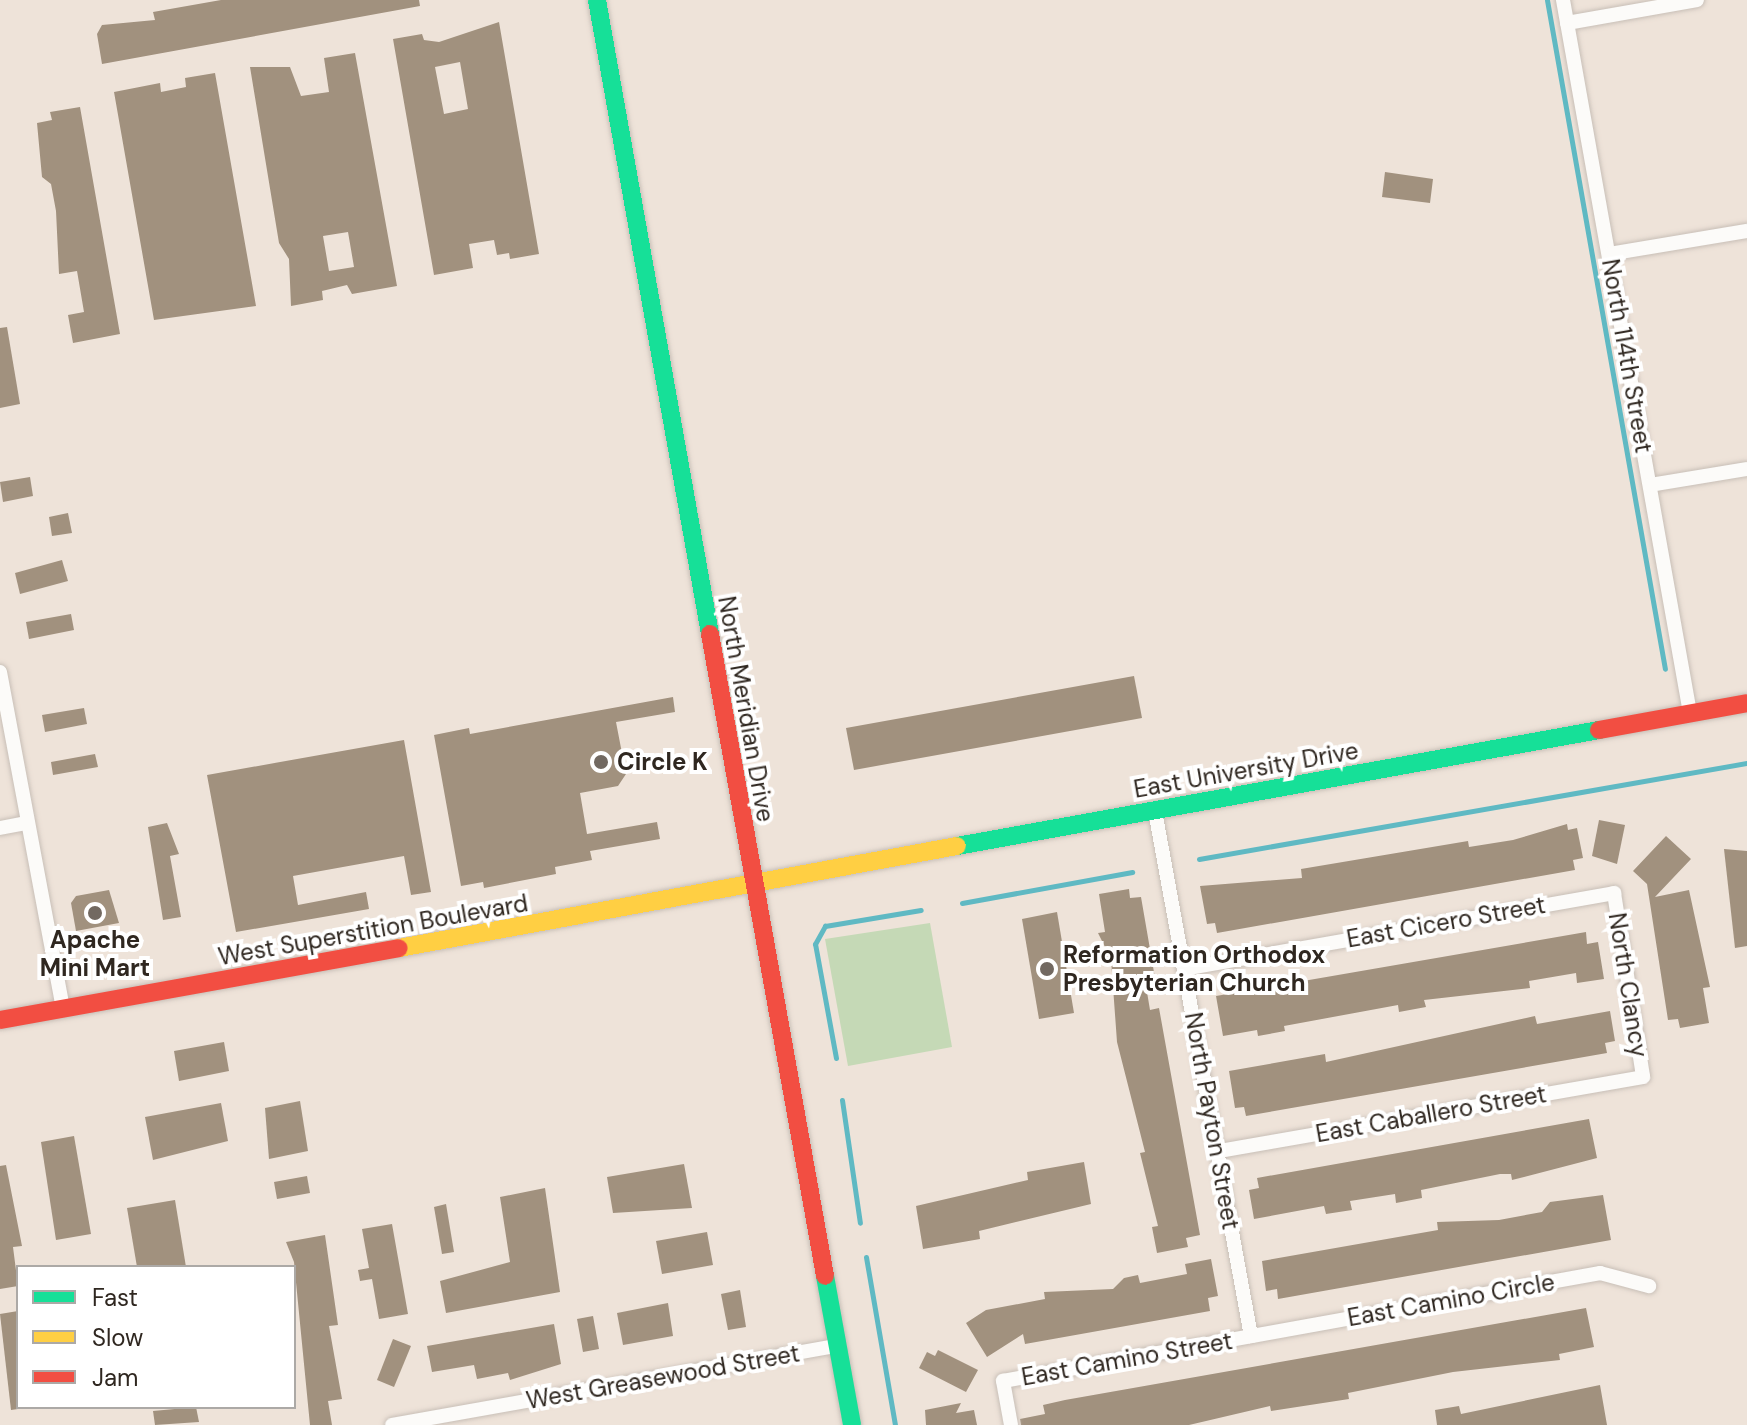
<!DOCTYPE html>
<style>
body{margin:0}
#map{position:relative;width:1747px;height:1425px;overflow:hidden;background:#eee3d9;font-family:"DM Sans",sans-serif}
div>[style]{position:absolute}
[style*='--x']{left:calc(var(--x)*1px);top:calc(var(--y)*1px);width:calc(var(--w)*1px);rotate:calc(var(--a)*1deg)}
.green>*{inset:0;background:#c5d9b6}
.stream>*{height:5px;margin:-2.5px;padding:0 2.5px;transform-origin:2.5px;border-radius:2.5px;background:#5fb9c3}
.building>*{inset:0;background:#a1917e}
.roads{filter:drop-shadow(0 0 2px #c8bfb7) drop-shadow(0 0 2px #c8bfb7)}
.street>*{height:14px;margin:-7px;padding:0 7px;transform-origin:7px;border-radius:7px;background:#fcfbf9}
.fast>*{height:18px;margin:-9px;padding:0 9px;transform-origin:9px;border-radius:9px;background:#16e098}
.slow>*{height:18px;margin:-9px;padding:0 9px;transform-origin:9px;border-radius:9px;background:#ffcf43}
.jam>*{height:18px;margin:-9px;padding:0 9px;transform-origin:9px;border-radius:9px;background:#f24e42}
.dots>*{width:22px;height:22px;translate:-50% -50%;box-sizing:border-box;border:4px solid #fff;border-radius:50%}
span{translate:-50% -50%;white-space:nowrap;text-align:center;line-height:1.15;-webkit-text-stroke:8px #fff;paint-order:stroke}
.street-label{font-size:24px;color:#2f2720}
.poi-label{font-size:24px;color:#2f2720;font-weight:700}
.left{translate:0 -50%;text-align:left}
.legend{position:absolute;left:16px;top:1265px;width:280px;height:144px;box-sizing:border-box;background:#fff;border:2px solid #aca9a6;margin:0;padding:10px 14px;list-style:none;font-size:24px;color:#2f2720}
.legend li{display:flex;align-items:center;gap:16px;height:40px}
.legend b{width:40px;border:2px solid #aca9a6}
</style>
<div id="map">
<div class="green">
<i style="clip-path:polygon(930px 923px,952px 1047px,848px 1066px,825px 939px)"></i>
</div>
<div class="stream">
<i style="--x:1547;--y:0;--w:679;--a:80"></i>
<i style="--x:1199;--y:859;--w:556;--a:-9.94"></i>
<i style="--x:962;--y:903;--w:173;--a:-10.3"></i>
<i style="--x:836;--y:1058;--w:116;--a:-100.4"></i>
<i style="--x:815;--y:944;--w:21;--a:-61"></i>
<i style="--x:825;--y:926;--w:97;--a:-9.5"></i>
<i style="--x:842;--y:1100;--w:124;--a:81.7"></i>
<i style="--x:866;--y:1257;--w:170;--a:80.2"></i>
</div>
<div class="building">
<i style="clip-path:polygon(221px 0,419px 0,420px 6px,102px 64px,97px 34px,102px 25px,155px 20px,153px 12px)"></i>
<i style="clip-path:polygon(evenodd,499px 22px,539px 254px,510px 259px,509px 253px,497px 255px,494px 240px,469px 244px,473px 268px,434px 275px,393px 39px,422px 34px,424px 40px,439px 42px,499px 22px,460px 62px,468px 109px,444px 114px,435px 67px,460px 62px)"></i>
<i style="clip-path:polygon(evenodd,355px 53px,397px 286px,352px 294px,347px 285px,322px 291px,323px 300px,291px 306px,289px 259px,279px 243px,250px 67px,290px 67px,301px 96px,329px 92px,324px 58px,355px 53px,348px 232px,354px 267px,329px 271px,323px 236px,348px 232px)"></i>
<i style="clip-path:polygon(215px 73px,256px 306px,154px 320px,114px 92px,160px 83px,161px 92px,186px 87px,185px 78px)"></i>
<i style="clip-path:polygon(80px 107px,120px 334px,73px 343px,68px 315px,84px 312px,77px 271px,59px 274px,56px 211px,51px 184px,42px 177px,37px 123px,52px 120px,50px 112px)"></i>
<i style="clip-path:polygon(1385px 172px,1433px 179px,1430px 203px,1382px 197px)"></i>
<i style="clip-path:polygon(7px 327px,20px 404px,0 408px,0 328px)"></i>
<i style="clip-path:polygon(30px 477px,33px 496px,3px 502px,0 482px)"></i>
<i style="clip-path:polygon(68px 513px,72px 533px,52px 536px,49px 517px)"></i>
<i style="clip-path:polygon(62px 560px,68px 581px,20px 594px,15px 573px)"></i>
<i style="clip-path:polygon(71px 614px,74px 630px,29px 639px,26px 622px)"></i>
<i style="clip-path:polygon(1134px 676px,1142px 718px,854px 770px,846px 728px)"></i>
<i style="clip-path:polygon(673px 697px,675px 712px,616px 722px,626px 774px,618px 786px,580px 793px,587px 834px,657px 822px,660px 839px,590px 851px,592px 860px,555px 867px,556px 874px,484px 888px,483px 882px,461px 886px,434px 735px,469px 728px,470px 734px)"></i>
<i style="clip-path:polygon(84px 708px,87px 724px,45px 732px,42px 715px)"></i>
<i style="clip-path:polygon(404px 740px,431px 892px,411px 895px,404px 856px,293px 876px,298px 905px,366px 892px,369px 909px,236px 932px,207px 775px)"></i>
<i style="clip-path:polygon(95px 754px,98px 767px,53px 775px,51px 762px)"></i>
<i style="clip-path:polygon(1599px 820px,1625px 825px,1617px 864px,1592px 856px)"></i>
<i style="clip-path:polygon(167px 823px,179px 854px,170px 856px,181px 917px,163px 920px,148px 827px)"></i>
<i style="clip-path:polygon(1567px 824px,1568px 830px,1577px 828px,1583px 858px,1573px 860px,1575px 870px,1217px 933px,1215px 923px,1207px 924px,1200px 886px,1302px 878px,1301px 869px,1468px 841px,1469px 847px,1513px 840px)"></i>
<i style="clip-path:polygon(1666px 836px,1691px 859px,1655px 897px,1689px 890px,1710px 987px,1703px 988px,1709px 1023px,1680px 1028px,1678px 1019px,1668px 1020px,1647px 884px,1633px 871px)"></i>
<i style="clip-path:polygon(1724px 849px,1747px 851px,1747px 946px,1735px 948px)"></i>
<i style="clip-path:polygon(1129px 889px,1130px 898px,1141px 897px,1155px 978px,1145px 980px,1150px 1010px,1159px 1008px,1200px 1235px,1186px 1238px,1188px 1247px,1157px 1253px,1152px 1227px,1158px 1226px,1140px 1153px,1145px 1152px,1117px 1042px,1111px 959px,1098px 933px,1105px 932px,1099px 894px)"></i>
<i style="clip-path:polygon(109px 890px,119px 923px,76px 931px,71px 903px,76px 896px)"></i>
<i style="clip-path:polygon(1057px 912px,1074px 1013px,1039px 1019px,1022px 919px)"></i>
<i style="clip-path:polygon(1586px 932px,1587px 944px,1598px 942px,1604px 979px,1577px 983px,1576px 973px,1529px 981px,1530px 988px,1424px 1000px,1426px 1007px,1399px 1012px,1398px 1005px,1284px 1026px,1285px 1031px,1258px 1036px,1257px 1030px,1223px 1036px,1216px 996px)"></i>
<i style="clip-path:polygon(1610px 1011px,1615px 1041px,1605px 1043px,1607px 1053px,1246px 1116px,1244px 1107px,1235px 1108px,1229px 1071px,1325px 1054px,1326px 1062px,1535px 1016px,1537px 1024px)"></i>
<i style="clip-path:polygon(224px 1042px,229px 1071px,179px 1081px,174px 1051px)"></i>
<i style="clip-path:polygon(300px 1101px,308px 1151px,269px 1159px,265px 1108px)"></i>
<i style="clip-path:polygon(221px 1103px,228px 1141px,153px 1160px,145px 1117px)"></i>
<i style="clip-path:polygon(1589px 1119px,1597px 1158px,1512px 1180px,1511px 1174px,1500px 1174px,1421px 1190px,1422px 1198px,1396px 1203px,1395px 1194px,1350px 1201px,1352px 1210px,1326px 1214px,1324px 1206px,1254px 1219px,1249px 1190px,1259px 1188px,1257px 1178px)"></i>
<i style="clip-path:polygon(74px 1136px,91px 1234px,56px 1240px,41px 1142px)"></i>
<i style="clip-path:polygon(1084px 1162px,1091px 1204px,979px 1231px,980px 1239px,923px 1249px,916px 1206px,1028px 1180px,1027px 1172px)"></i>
<i style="clip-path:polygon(684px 1164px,692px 1208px,613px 1213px,607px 1177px)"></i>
<i style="clip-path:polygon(6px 1165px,22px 1246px,13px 1247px,18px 1286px,0 1289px,0 1166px)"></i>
<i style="clip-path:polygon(307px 1176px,310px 1193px,277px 1199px,274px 1182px)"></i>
<i style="clip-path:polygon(545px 1188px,560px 1292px,446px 1313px,440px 1281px,510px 1262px,500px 1197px)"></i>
<i style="clip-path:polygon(1603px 1195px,1611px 1240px,1278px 1299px,1277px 1289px,1266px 1291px,1262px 1261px,1438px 1230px,1437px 1222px,1499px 1220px,1542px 1212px,1550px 1202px)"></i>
<i style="clip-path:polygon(175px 1200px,186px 1267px,137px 1267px,127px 1208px)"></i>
<i style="clip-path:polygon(446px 1204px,454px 1252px,442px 1254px,434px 1207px)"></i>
<i style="clip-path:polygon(392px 1224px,408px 1314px,379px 1319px,372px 1279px,360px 1281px,358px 1270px,369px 1268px,362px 1229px)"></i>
<i style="clip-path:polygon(707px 1232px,713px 1265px,662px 1274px,656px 1241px)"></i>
<i style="clip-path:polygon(325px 1235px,338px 1325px,329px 1326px,342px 1399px,328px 1401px,332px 1425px,310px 1425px,294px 1262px,286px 1242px)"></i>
<i style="clip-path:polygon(1211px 1259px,1218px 1296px,1208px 1298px,1210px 1311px,1025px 1344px,1023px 1334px,987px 1357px,966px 1323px,986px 1310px,1045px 1299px,1044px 1292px,1113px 1289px,1124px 1278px,1138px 1275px,1140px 1283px,1187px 1274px,1185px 1264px)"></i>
<i style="clip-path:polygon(740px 1290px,746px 1327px,728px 1330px,721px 1294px)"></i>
<i style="clip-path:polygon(668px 1303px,673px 1336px,623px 1345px,617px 1313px)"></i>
<i style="clip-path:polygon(1586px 1308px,1594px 1347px,1559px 1354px,1560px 1360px,1453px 1372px,1348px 1393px,1349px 1399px,1271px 1411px,1270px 1406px,1189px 1425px,1021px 1425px,1020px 1419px,1045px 1414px,1043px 1405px,1065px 1400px)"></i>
<i style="clip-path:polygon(18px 1311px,18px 1409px,11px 1410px,0 1314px)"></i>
<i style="clip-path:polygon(593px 1316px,599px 1349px,583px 1352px,577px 1319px)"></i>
<i style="clip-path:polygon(554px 1324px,561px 1364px,510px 1380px,508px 1373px,477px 1379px,474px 1365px,432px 1372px,427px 1346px)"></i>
<i style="clip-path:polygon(393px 1339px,411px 1346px,394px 1387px,377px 1380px)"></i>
<i style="clip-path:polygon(938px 1350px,978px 1370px,966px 1392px,919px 1368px,927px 1352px,935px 1356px)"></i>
<i style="clip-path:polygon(1600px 1385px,1607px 1425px,1437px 1425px,1435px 1410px,1459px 1406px,1461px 1414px)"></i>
<i style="clip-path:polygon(961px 1403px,956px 1413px,974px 1410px,977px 1425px,926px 1425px,925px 1410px)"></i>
<i style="clip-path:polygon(196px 1407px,199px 1422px,155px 1425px,153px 1411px)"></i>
</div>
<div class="roads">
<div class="street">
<i style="--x:1563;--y:0;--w:724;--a:79.9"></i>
<i style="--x:1567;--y:23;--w:132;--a:-10"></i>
<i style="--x:1609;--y:254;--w:140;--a:-9.5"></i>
<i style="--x:1650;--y:485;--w:98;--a:-9.4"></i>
<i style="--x:0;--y:672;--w:343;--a:79.4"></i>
<i style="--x:1155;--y:811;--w:534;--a:79.64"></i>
<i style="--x:0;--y:828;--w:26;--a:-11"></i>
<i style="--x:1184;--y:969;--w:437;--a:-10"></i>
<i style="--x:1614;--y:893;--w:186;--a:81"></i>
<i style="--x:1643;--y:1077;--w:431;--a:170.1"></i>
<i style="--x:392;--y:1425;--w:454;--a:-10.1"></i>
<i style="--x:1011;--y:1425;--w:45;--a:-100.3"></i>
<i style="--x:1003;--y:1381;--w:607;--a:-10.25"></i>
<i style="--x:1600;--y:1273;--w:51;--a:14.9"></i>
</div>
<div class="fast">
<i style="--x:597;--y:0;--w:644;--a:79.89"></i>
<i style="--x:957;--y:846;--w:652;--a:-10.24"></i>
<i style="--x:825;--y:1276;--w:151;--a:79.7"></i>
</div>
<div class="slow">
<i style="--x:399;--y:948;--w:567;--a:-10.36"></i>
</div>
<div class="jam">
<i style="--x:710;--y:634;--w:652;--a:79.84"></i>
<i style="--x:1599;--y:730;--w:150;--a:-10.3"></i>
<i style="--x:0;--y:1020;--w:405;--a:-10.2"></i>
</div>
</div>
<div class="dots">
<i style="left:601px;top:762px;background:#726961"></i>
<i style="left:95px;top:913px;background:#726961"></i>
<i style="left:1047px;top:969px;background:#726961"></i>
</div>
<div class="street-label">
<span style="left:1627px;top:356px;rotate:80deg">North 114th Street</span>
<span style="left:746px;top:709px;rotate:80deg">North Meridian Drive</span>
<span style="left:1246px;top:770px;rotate:-10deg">East University Drive</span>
<span style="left:1446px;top:922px;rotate:-10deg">East Cicero Street</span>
<span style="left:373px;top:930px;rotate:-10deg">West Superstition Boulevard</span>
<span style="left:1628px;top:985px;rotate:81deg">North Clancy</span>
<span style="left:1431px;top:1114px;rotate:-10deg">East Caballero Street</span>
<span style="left:1212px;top:1121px;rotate:80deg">North Payton Street</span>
<span style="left:1451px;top:1300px;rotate:-10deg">East Camino Circle</span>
<span style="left:1127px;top:1359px;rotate:-10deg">East Camino Street</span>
<span style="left:663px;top:1377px;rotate:-10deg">West Greasewood Street</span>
</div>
<div class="poi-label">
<span class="left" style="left:617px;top:762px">Circle K</span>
<span style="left:95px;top:954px">Apache<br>Mini Mart</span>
<span class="left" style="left:1063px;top:969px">Reformation Orthodox<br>Presbyterian Church</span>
</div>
<ul class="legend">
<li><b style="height:10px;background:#16e098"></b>Fast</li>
<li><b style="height:10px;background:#ffcf43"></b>Slow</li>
<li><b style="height:10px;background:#f24e42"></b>Jam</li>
</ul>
</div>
